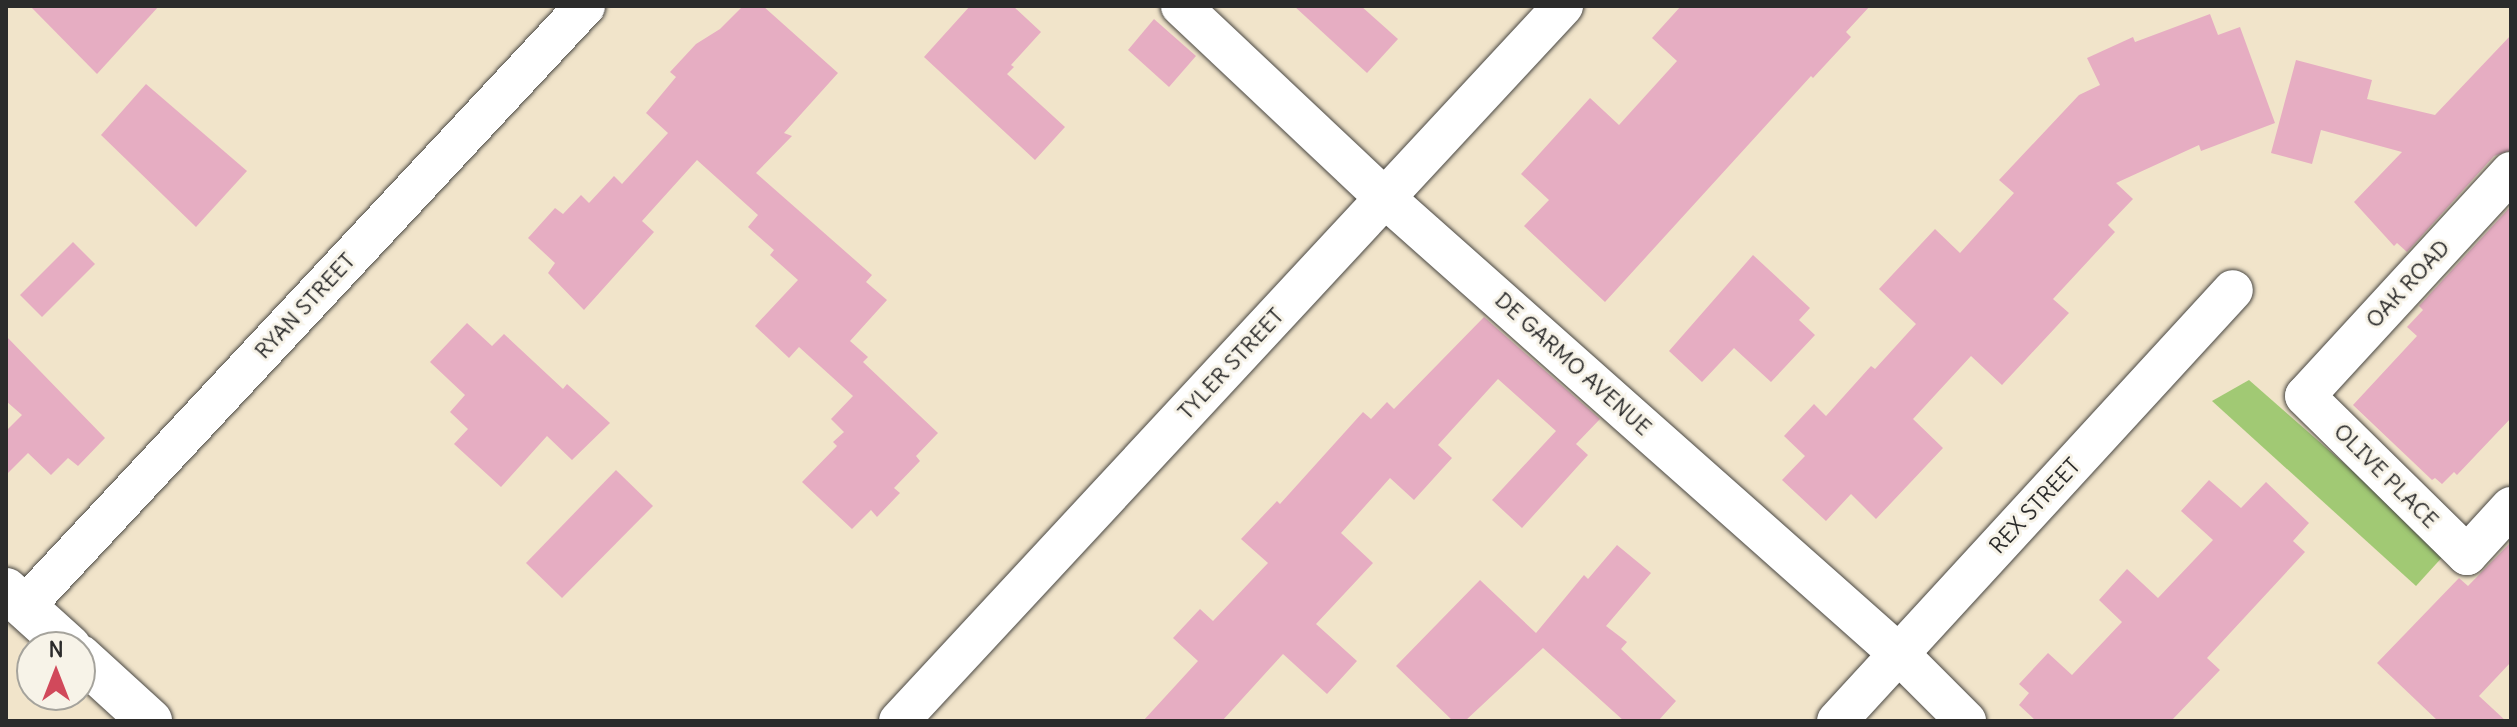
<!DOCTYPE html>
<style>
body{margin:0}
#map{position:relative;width:2517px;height:727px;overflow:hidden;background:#f1e4ca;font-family:Delius,sans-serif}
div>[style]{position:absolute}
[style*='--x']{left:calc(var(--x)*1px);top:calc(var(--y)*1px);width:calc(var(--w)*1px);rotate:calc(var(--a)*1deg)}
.green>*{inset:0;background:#a1c974}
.building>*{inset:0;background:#e6adc2}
.roads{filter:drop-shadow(0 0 2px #494743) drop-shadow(0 0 2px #494743)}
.street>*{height:40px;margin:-20px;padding:0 20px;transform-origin:20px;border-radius:20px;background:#fff}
.secondary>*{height:44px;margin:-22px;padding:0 22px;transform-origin:22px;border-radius:22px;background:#fff}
span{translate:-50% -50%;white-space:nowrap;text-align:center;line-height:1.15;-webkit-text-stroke:6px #f7f3e8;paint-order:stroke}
.street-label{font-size:22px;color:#2b2b2b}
.frame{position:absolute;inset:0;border:8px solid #2b2b2b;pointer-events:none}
.north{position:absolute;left:16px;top:631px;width:80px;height:80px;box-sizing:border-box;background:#f7f3e8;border:2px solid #a5a39c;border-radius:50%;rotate:0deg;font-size:22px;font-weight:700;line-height:32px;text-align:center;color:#2b2b2b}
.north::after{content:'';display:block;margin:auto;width:28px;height:36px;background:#d1495b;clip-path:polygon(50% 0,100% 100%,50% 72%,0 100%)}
</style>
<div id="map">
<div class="green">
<i style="clip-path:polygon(2249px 380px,2446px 553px,2416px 586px,2212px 401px)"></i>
</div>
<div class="building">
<i style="clip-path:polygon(30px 6px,159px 6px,97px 74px)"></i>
<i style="clip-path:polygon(743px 6px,763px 6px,838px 73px,784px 133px,792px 136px,756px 173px,872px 275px,866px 282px,887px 300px,850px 341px,868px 357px,863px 362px,938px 433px,916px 456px,920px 461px,894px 488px,900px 493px,877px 517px,871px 510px,852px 529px,802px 482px,837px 446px,833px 442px,844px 432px,831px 419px,853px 396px,799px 347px,789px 358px,755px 326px,798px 280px,770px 255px,774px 250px,748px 227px,758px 215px,697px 160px,642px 221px,654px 232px,584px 310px,548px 273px,555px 263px,528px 238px,555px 208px,563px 214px,581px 195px,589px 203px,614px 176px,622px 184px,668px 133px,646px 113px,676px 77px,670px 72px,696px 44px,720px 29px)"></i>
<i style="clip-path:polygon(970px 6px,1013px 6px,1041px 32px,1011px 65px,1014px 67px,1007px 74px,1065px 127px,1035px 160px,924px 57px)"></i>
<i style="clip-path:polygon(1294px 6px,1361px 6px,1398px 39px,1367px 73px)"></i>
<i style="clip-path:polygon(1681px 6px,1870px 6px,1846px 32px,1851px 37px,1813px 78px,1811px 76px,1605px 302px,1524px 226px,1549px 200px,1521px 174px,1590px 98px,1619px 125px,1677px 61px,1652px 38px)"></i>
<i style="clip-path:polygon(2210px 14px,2218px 35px,2240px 27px,2275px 123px,2201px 151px,2199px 145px,2116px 183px,2133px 199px,2108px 225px,2115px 232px,2053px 299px,2069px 313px,2002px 385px,1971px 356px,1936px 394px,1913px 419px,1943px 448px,1876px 519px,1851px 494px,1826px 521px,1782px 480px,1805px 456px,1784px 436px,1814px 404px,1826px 416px,1871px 366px,1875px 369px,1916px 324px,1879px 289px,1935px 229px,1960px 253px,2014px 193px,1999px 180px,2079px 95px,2100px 85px,2087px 58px,2133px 37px,2135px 42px)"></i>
<i style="clip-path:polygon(1154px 19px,1196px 56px,1169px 87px,1128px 50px)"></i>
<i style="clip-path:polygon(2511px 35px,2511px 150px,2494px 156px,2407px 252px,2397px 243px,2394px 246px,2354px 202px,2402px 152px,2321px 130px,2312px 164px,2271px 153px,2296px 60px,2372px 80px,2367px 99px,2435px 115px)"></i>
<i style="clip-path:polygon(146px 84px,247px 171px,196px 227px,101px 135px)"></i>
<i style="clip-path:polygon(2511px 206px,2511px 418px,2457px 475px,2454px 472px,2442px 484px,2435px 478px,2432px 480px,2353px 405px,2417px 336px,2407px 327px,2423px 310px,2419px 306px)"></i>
<i style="clip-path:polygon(73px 242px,95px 264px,42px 317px,20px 295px)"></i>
<i style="clip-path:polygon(1753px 255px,1810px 308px,1799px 320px,1815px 335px,1771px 382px,1734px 348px,1702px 382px,1669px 351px)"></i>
<i style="clip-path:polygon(1484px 317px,1600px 419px,1576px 444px,1588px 455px,1522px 528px,1492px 500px,1556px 431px,1498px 379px,1438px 445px,1452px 458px,1414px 500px,1390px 478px,1341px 533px,1373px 563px,1316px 624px,1357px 661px,1327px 694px,1283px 654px,1222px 721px,1143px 721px,1198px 661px,1173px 638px,1200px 609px,1213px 621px,1268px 563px,1241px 539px,1277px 501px,1280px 504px,1363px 412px,1371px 419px,1387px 402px,1394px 409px)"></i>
<i style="clip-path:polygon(467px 323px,492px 346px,504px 334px,563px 389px,567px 384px,610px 423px,572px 460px,547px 436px,501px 487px,454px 444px,468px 429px,450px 412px,465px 395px,430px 362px)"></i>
<i style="clip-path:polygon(6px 336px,105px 438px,78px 466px,68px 458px,51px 475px,28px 453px,6px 475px,6px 431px,22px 415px,6px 401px)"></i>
<i style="clip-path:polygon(616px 470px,653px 506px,562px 598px,526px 563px)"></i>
<i style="clip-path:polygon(2209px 480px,2241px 508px,2266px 482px,2309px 523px,2293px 541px,2305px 552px,2207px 658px,2220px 670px,2171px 721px,2036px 721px,2019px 705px,2029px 693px,2019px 684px,2048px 653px,2072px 675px,2122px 622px,2099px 600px,2127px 569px,2158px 598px,2213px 540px,2181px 511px)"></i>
<i style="clip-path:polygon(2511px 542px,2511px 662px,2479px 696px,2506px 721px,2438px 721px,2377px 663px,2459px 578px,2468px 586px)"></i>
<i style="clip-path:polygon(1617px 545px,1651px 573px,1606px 626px,1627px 642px,1621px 649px,1676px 701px,1658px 721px,1624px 721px,1543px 648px,1465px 721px,1453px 721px,1396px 666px,1480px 580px,1536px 633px,1584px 575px,1588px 579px)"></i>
</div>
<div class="roads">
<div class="street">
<i style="--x:1181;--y:6;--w:280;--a:43.3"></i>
<i style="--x:1385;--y:198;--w:687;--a:41.58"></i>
<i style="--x:1899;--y:654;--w:95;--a:45"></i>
<i style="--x:2511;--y:172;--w:304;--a:132.6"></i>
<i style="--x:2305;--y:396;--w:227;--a:44.5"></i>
<i style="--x:2467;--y:555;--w:65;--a:-47.5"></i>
<i style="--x:24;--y:607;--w:822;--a:-46.97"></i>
<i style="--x:899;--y:721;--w:976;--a:-47.12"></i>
<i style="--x:1837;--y:721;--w:585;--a:-47.42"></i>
</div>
<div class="secondary">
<i style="--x:6;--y:590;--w:85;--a:42.1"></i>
<i style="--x:80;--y:657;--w:95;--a:42.4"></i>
</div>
</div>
<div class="street-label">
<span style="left:2408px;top:284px;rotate:-47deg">OAK ROAD</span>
<span style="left:305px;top:306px;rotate:-47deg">RYAN STREET</span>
<span style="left:1231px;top:364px;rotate:-47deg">TYLER STREET</span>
<span style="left:1573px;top:364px;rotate:42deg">DE GARMO AVENUE</span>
<span style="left:2386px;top:476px;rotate:45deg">OLIVE PLACE</span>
<span style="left:2035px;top:506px;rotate:-47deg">REX STREET</span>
</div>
<div class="frame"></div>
<div class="north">N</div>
</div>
